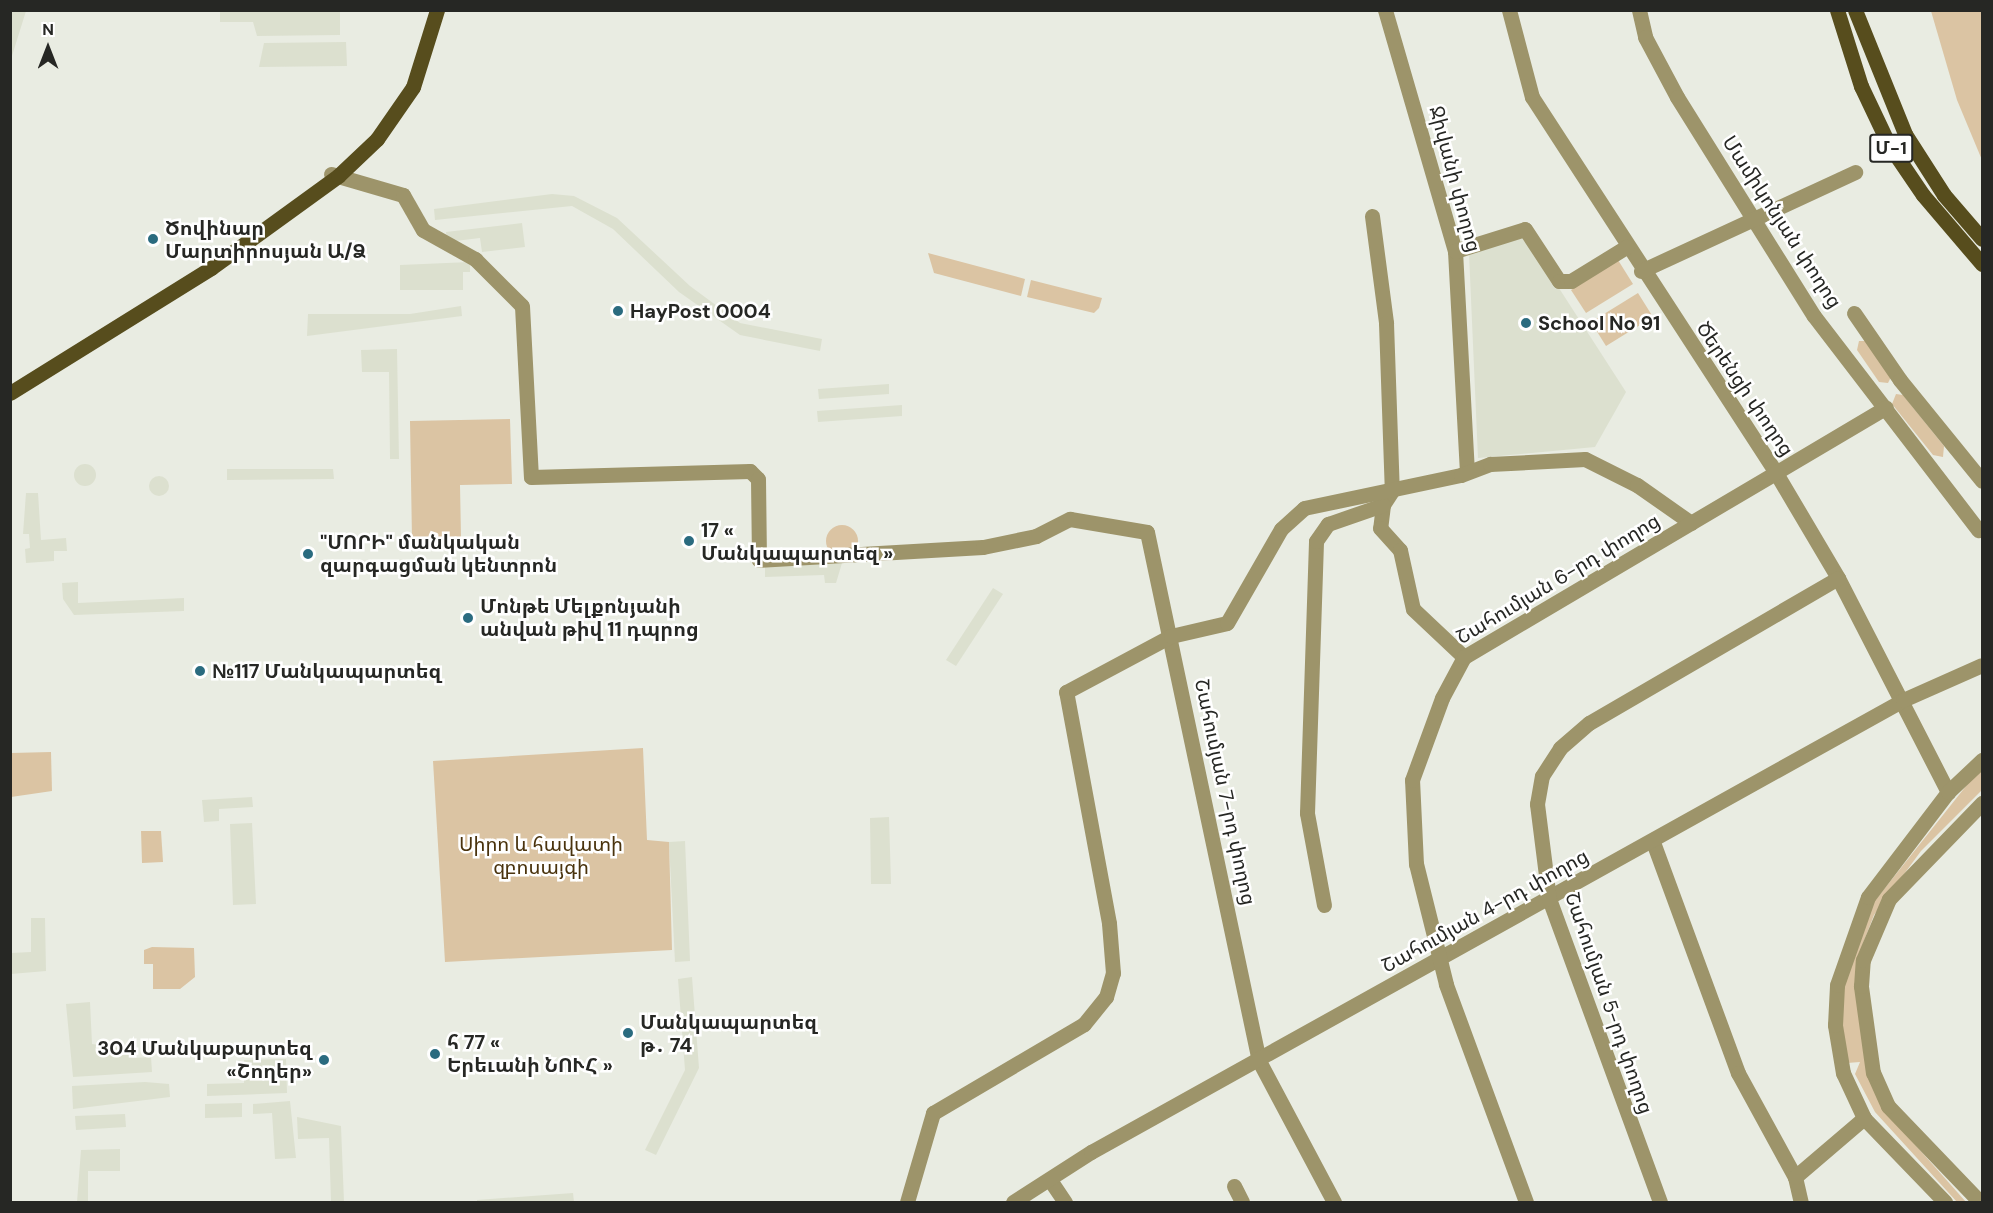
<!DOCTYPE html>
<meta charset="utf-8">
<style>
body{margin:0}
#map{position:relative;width:1993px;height:1213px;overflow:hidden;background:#e9ece2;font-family:"DM Sans","Noto Sans Armenian",sans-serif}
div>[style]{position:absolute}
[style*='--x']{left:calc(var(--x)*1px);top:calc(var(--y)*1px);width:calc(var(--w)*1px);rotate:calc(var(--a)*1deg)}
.built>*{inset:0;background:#dce0cf}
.round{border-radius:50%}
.green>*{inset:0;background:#dbc4a3}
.minor>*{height:15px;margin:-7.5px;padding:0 7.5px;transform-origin:7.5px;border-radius:7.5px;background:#9d946a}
.major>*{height:15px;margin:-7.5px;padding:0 7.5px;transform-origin:7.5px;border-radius:7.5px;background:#574d1d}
.dots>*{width:16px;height:16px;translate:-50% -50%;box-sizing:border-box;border:3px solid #fff;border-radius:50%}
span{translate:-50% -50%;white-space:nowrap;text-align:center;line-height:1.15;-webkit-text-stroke:5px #fff;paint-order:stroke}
.shield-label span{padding:2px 4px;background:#fff;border:2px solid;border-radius:4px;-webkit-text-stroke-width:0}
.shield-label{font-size:18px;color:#262724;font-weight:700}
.street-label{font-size:20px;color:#262724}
.poi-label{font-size:20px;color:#262724;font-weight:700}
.left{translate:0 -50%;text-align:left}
.right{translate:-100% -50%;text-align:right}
.park-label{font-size:20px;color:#4a330d}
.frame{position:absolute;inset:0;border:12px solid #262724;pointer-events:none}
.north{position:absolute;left:18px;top:18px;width:60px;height:60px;-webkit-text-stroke:4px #fff;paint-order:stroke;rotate:0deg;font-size:16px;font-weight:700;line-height:24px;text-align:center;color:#262724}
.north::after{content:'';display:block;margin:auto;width:21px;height:27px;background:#262724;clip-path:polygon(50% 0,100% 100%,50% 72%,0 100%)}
</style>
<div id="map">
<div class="built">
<i style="clip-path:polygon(11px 10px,26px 11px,11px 59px,10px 11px)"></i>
<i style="clip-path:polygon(220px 11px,340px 11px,340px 35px,257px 36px,253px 22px,220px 22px)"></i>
<i style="clip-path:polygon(346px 42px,347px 66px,259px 67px,264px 43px)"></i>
<i style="clip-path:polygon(552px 194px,574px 196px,617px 218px,690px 286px,740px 323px,822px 339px,820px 351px,740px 335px,679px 292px,613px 229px,572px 206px,435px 220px,434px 209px)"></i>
<i style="clip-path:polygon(522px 223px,525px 247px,482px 252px,480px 238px,447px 242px,446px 232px)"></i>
<i style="clip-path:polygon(1526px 237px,1626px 392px,1595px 447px,1478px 458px,1469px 253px)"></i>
<i style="clip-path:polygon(470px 262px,470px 272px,463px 272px,463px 290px,400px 290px,400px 265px)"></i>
<i style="clip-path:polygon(461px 306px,462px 316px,307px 336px,308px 314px,410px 314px)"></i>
<i style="clip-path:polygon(397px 349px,399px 459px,390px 459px,389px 372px,362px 372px,361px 350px)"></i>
<i style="clip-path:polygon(889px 384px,889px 394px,819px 399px,818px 389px)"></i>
<i style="clip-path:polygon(902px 405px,902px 416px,818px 422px,817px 411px)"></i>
<i class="round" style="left:74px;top:464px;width:22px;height:22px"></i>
<i style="clip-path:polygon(227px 469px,333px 469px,334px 479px,227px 480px)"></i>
<i class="round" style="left:149px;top:476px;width:20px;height:20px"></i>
<i style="clip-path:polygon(26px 493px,38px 493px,41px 540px,66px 538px,67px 551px,54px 551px,54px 561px,26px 563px,25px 549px,30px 548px,29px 534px,23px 534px)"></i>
<i style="clip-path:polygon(842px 563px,836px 583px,825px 583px,824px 575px,765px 577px,765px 566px)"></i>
<i style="clip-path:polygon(78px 582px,78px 603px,184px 598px,184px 611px,74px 615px,63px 599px,62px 583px)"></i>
<i style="clip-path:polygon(993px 588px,1003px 594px,956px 666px,946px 660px)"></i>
<i style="clip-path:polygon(252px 797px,253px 807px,219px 809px,219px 821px,204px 822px,202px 800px)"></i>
<i style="clip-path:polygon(889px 817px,891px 884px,871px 884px,870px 818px)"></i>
<i style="clip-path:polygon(252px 823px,256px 904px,233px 905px,230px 824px)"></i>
<i style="clip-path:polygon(685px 841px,690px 961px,675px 962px,669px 842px)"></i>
<i style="clip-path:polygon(31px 918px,45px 918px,46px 971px,11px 974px,11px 953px,31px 952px)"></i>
<i style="clip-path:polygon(692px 977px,699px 1068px,656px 1155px,645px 1150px,685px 1070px,678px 979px)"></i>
<i style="clip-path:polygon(90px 1002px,92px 1044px,131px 1050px,132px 1058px,151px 1057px,152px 1072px,73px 1077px,66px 1004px)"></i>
<i style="clip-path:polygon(286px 1059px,287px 1093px,207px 1096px,207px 1084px,244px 1083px,244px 1060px)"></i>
<i style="clip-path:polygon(145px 1082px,169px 1084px,170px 1097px,73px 1109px,72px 1086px)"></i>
<i style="clip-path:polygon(290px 1101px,296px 1158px,275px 1159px,272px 1113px,253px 1114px,253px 1104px)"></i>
<i style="clip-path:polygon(242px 1103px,242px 1117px,205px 1118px,205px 1104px)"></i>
<i style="clip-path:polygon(125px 1114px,126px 1127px,76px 1130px,75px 1116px)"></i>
<i style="clip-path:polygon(297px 1117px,341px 1126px,344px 1202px,331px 1202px,329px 1138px,298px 1139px)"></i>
<i style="clip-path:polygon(120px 1149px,120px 1171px,88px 1171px,88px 1202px,77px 1202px,81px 1150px)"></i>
<i style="clip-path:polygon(573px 1193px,574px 1202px,477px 1202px,477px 1200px)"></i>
</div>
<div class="green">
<i style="clip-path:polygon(1931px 11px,1982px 11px,1982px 160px,1957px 100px)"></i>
<i style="clip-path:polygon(928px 253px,1025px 279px,1021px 296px,934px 273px)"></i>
<i style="clip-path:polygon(1618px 260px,1633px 284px,1586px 313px,1571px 290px)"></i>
<i style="clip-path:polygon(1031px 280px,1102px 298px,1099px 308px,1094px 313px,1027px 297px)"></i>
<i style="clip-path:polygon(1638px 293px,1653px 317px,1606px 346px,1591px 322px)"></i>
<i style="clip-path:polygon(1859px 341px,1866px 341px,1891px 377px,1888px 383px,1879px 382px,1857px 350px)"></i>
<i style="clip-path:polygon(1896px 394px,1903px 395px,1944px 446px,1943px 457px,1933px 455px,1892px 404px)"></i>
<i style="clip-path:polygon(510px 419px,512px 484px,460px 485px,461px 538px,412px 539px,410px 421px)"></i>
<i class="round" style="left:826px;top:525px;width:32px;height:32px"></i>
<i style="clip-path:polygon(643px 748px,647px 840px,669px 842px,672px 950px,445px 962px,433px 761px)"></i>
<i style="clip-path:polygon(51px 752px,52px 791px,11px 797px,11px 753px)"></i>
<i style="clip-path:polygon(1982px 766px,1982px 790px,1921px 851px,1874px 915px,1862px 946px,1857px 991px,1867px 1075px,1894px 1121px,1966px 1202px,1957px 1202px,1875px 1112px,1855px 1074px,1860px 1062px,1847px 1063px,1838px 1019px,1841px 982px,1873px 903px)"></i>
<i style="clip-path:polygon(141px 831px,161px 831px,163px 862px,142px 863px)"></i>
<i style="clip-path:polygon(152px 947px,194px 948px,195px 977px,180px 989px,153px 989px,153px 964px,144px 964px,144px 950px)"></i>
</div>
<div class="minor">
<i style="--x:1385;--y:10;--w:251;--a:73.8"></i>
<i style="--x:1455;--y:251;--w:219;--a:86.9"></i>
<i style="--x:1509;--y:10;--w:90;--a:75.2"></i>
<i style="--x:1532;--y:97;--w:448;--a:57"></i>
<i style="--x:1776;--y:473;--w:122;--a:59.4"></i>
<i style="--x:1838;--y:578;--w:241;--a:62.8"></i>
<i style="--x:1639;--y:10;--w:28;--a:77"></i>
<i style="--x:1645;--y:37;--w:68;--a:61.9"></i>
<i style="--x:1677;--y:97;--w:258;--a:58"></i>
<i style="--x:1814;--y:316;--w:270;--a:52.5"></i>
<i style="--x:331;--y:174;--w:75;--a:16.3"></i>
<i style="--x:403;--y:195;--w:40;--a:60.3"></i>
<i style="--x:423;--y:230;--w:60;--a:29.1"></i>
<i style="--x:475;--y:259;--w:66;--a:45"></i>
<i style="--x:522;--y:306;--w:171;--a:87"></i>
<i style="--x:531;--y:477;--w:219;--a:-1.6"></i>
<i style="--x:750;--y:471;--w:11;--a:45"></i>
<i style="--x:758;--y:479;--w:81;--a:89.3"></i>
<i style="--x:759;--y:560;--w:224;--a:-3.3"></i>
<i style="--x:983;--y:547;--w:54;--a:-11.7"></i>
<i style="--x:1036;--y:536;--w:38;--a:-27"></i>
<i style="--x:1070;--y:519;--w:78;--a:9.6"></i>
<i style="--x:1147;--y:532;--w:541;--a:78.05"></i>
<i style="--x:1259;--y:1061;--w:160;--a:62"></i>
<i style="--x:1372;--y:216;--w:108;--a:82.5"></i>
<i style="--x:1386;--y:323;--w:168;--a:88"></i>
<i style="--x:1392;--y:491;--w:17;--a:123"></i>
<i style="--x:1383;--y:505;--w:23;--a:97"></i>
<i style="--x:1380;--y:528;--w:30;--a:48"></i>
<i style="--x:1400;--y:550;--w:60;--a:77.6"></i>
<i style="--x:1413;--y:609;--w:70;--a:43.3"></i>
<i style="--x:1455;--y:251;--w:73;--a:-17.4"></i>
<i style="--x:1525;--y:229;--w:62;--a:56.8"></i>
<i style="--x:1559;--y:281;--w:12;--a:0"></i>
<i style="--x:1571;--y:281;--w:65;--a:-31.7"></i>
<i style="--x:1641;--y:271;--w:236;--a:-24.8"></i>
<i style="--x:1854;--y:313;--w:81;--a:55.5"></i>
<i style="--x:1900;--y:380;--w:130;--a:50.9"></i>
<i style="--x:1653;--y:842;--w:246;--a:69.8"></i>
<i style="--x:1738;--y:1073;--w:119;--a:61.3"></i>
<i style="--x:1795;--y:1177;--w:26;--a:77"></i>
<i style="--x:1324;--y:905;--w:94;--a:-100.5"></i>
<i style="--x:1307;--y:813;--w:272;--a:-88.1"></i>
<i style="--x:1316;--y:541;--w:21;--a:-55"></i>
<i style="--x:1328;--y:524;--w:58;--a:-19.1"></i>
<i style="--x:1795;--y:1177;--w:91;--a:-40.5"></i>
<i style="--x:1050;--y:1180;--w:27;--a:56"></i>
<i style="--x:1234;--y:1186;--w:18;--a:63"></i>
<i style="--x:907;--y:1202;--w:93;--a:-73.7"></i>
<i style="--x:933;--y:1113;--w:175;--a:-30.5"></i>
<i style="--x:1084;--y:1024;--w:35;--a:-51"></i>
<i style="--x:1106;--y:997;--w:25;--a:-74"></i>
<i style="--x:1113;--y:973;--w:50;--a:-94.6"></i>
<i style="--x:1109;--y:923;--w:235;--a:-100.5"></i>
<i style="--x:1066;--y:692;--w:119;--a:-28.1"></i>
<i style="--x:1171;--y:636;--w:57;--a:-13.1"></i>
<i style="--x:1227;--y:623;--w:108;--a:-60.1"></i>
<i style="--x:1281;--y:529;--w:31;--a:-42"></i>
<i style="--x:1304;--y:508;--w:160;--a:-11.9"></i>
<i style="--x:1461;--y:475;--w:31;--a:-21"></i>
<i style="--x:1490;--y:464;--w:95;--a:-3"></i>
<i style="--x:1585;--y:459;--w:58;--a:26.6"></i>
<i style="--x:1637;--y:485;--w:66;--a:35.1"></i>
<i style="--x:1013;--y:1202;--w:93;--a:-32.7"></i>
<i style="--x:1091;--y:1152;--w:929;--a:-29.1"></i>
<i style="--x:1903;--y:700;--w:86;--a:-23.9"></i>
<i style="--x:1526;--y:1202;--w:232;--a:-110.2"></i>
<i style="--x:1446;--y:984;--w:124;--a:-104"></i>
<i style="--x:1416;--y:864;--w:84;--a:-92.7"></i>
<i style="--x:1412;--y:780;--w:87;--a:-69.9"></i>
<i style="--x:1442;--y:698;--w:47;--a:-61.8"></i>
<i style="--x:1464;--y:657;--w:490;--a:-30.6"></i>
<i style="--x:1660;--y:1202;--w:323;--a:-110.1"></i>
<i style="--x:1549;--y:899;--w:96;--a:-97.2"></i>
<i style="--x:1537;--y:804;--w:28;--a:-80"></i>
<i style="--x:1542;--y:776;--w:33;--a:-57"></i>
<i style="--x:1560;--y:748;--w:38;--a:-41"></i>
<i style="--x:1589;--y:723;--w:288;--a:-30.2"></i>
<i style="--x:1945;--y:1202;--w:117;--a:-134"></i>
<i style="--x:1864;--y:1118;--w:50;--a:-115"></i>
<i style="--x:1843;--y:1073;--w:49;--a:-99.5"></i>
<i style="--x:1835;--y:1025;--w:40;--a:-87.1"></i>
<i style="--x:1837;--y:985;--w:93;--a:-70.6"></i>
<i style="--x:1868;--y:897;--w:132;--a:-52.7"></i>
<i style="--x:1948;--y:792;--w:47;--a:-43.3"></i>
<i style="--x:1980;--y:1202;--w:133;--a:-133.8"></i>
<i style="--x:1888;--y:1106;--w:36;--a:-114"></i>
<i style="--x:1873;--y:1073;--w:88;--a:-97.9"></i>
<i style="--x:1861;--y:986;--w:26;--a:-86"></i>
<i style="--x:1863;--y:960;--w:66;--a:-66.9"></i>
<i style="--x:1889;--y:899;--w:134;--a:-45.9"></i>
</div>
<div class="major">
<i style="--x:1837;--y:10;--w:80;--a:72.5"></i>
<i style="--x:1861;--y:86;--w:65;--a:64.6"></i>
<i style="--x:1889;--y:145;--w:60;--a:55.8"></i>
<i style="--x:1923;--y:195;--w:91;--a:49.5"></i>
<i style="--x:1855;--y:10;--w:134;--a:68"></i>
<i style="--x:1905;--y:134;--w:72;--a:57.4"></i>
<i style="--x:1944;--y:195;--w:58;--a:49.2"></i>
<i style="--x:10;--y:393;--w:237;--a:-31.9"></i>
<i style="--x:211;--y:268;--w:157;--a:-35.9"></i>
<i style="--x:338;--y:176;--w:54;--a:-43.5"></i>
<i style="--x:377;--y:139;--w:63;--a:-55.3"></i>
<i style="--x:413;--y:87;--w:81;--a:-72.7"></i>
</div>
<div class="dots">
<i style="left:153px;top:239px;background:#2a6b7f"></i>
<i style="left:618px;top:311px;background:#2a6b7f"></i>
<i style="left:1526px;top:323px;background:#2a6b7f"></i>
<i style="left:689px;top:541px;background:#2a6b7f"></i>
<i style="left:308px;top:554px;background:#2a6b7f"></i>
<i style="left:468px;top:618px;background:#2a6b7f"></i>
<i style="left:200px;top:671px;background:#2a6b7f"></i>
<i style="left:628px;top:1033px;background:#2a6b7f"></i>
<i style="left:435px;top:1054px;background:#2a6b7f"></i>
<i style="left:324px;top:1060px;background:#2a6b7f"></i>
</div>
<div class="shield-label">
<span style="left:1891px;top:148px">Մ-1</span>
</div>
<div class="street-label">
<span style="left:1455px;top:179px;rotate:75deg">Ջիվանի փողոց</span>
<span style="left:1782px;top:222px;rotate:57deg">Մամիկոնյան փողոց</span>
<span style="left:1745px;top:389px;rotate:56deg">Ծերենցի փողոց</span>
<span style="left:1558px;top:579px;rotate:-31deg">Շահումյան 6-րդ փողոց</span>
<span style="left:1225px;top:792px;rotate:78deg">Շահումյան 7-րդ փողոց</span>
<span style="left:1485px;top:911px;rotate:-29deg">Շահումյան 4-րդ փողոց</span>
<span style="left:1609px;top:1003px;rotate:71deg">Շահումյան 5-րդ փողոց</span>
</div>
<div class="poi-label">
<span class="left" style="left:165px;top:240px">Ծովինար<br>Մարտիրոսյան Ա/Ձ</span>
<span class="left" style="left:630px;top:311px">HayPost 0004</span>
<span class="left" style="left:1538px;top:323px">School No 91</span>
<span class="left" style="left:701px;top:542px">17 «<br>Մանկապարտեզ »</span>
<span class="left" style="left:320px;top:554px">"ՄՈՐԻ" մանկական<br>զարգացման կենտրոն</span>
<span class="left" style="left:480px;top:618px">Մոնթե Մելքոնյանի<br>անվան թիվ 11 դպրոց</span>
<span class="left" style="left:212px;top:671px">№117 Մանկապարտեզ</span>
<span class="left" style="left:640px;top:1034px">Մանկապարտեզ<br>թ․ 74</span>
<span class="left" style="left:447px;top:1054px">հ 77 «<br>Երեւանի ՆՈՒՀ »</span>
<span class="right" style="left:312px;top:1060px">304 Մանկաpարտեզ<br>«Շողեր»</span>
</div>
<div class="park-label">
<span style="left:541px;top:856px">Սիրո և հավատի<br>զբոսայգի</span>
</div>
<div class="frame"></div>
<div class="north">N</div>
</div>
